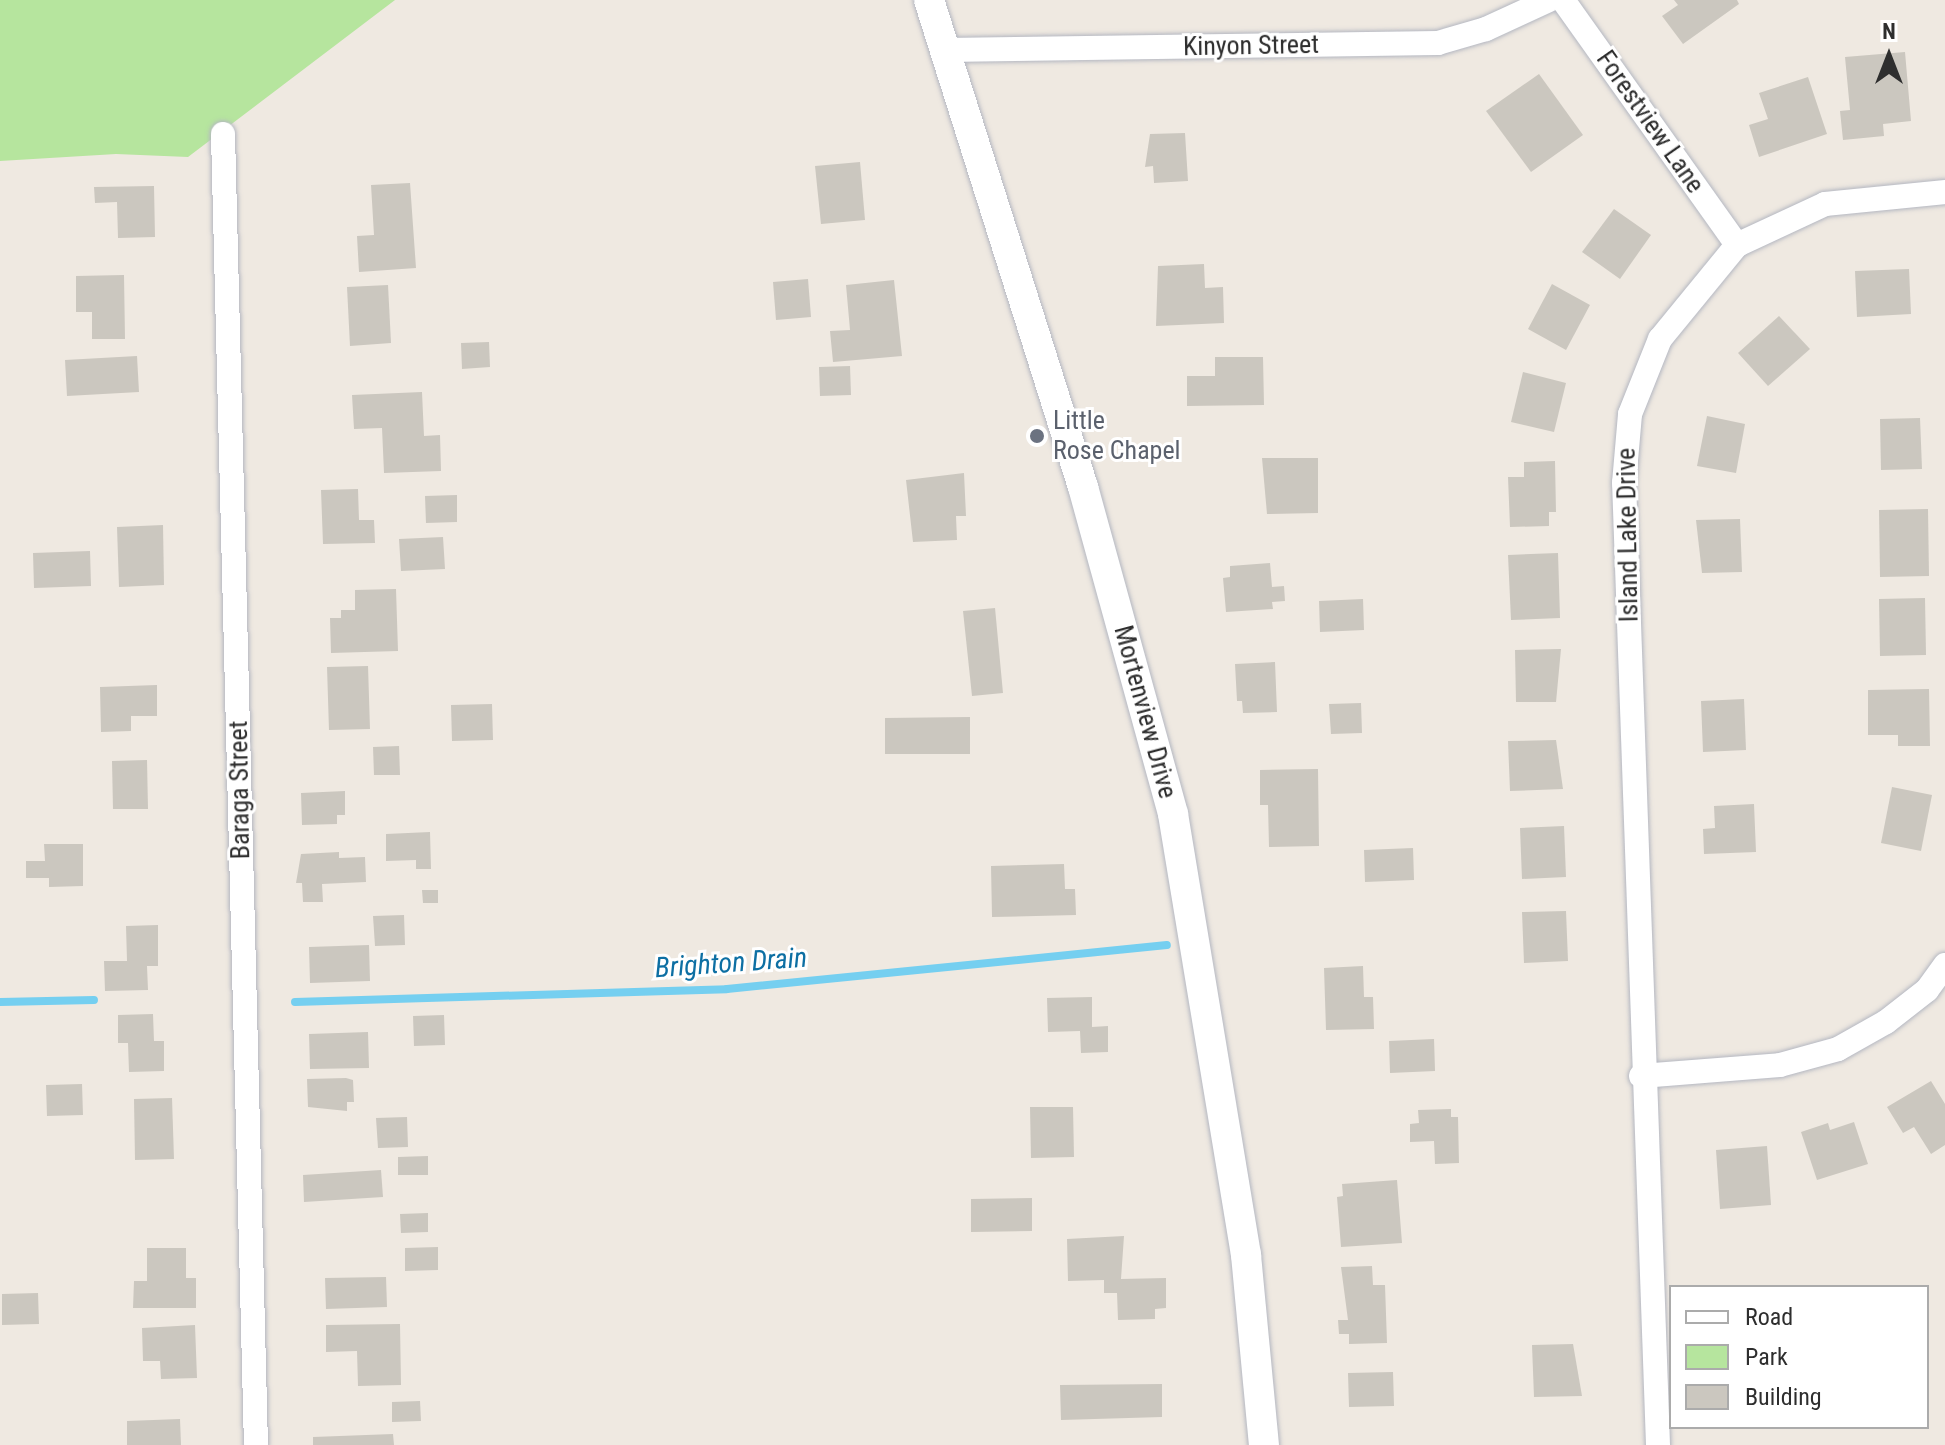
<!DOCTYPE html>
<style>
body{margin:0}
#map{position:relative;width:1945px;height:1445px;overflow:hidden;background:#efe9e1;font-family:"Roboto Condensed",sans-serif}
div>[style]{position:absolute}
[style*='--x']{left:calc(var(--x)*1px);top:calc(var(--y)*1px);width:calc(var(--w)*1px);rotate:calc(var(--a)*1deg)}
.green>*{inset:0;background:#b6e59e}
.stream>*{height:8px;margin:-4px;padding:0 4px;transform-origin:4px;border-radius:4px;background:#75cff0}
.building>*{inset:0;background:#cbc7bf}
.roads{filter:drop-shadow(0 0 2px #b4b7c1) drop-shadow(0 0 2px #b4b7c1)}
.minor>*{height:24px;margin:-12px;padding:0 12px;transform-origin:12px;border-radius:12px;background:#fff}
.tertiary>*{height:30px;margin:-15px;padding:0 15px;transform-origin:15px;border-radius:15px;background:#fff}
.dots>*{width:22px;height:22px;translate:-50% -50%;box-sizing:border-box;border:4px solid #fff;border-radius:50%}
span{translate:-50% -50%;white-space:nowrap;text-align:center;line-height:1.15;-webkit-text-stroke:6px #fff;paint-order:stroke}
.street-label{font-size:26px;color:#2e2e2e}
.worship-label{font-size:26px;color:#5b616d}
.left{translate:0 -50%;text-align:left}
.water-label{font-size:28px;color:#0d6fa3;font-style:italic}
.legend{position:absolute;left:1669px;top:1285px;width:260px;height:144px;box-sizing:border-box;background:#fff;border:2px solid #ababab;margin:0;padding:10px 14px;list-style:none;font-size:24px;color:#2e2e2e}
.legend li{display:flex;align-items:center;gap:16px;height:40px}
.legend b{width:40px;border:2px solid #ababab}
.north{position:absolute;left:1849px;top:16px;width:80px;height:80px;-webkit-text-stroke:6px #fff;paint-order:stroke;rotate:0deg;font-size:22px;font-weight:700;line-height:32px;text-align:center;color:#2e2e2e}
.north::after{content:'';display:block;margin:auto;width:28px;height:36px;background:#2e2e2e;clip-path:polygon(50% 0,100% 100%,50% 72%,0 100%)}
</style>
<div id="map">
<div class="green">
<i style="clip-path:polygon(0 0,395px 0,188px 157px,116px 154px,0 161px)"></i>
</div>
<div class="stream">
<i style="--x:0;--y:1002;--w:94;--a:-1.2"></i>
<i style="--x:295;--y:1002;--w:432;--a:-1.7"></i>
<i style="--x:727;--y:989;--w:442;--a:-5.7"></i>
</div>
<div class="building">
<i style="clip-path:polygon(1674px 0,1737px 0,1739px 4px,1683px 44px,1662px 16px,1678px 5px)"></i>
<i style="clip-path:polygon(1905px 52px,1911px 121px,1883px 124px,1884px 136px,1843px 140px,1840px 111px,1850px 110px,1845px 57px)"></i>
<i style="clip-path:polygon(1539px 74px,1583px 135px,1531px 172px,1486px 111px)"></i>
<i style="clip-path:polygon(1808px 77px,1827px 134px,1759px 157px,1749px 125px,1768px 119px,1759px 93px)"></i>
<i style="clip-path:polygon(1185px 133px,1188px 181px,1154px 183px,1153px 166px,1145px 167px,1150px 134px)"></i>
<i style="clip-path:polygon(860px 162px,865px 220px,821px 224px,815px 166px)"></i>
<i style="clip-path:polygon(410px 183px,416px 268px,359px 272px,357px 236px,374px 235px,371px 185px)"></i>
<i style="clip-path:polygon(154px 186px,155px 237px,118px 238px,117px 202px,95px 203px,94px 187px)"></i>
<i style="clip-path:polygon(1614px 209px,1651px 235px,1620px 279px,1582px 252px)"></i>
<i style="clip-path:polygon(1204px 264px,1205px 288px,1223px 287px,1224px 323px,1156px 326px,1158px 266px)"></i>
<i style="clip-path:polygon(1909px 269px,1911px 314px,1857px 317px,1855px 271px)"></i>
<i style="clip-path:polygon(124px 275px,125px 339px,92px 339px,92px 312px,76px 312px,76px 276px)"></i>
<i style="clip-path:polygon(808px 279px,811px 317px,776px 320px,773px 282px)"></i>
<i style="clip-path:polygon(894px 280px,902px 356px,833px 362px,830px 331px,850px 330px,846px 285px)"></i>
<i style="clip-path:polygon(1552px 284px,1590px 305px,1566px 350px,1528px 329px)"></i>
<i style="clip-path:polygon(388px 285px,391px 343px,350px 346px,347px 287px)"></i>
<i style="clip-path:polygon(1779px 316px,1810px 349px,1768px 386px,1738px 353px)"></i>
<i style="clip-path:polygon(489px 342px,490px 367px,462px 369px,461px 343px)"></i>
<i style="clip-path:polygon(137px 356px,139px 392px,67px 396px,65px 360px)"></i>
<i style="clip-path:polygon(1215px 357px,1263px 357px,1264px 405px,1187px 406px,1187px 376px,1215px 376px)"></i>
<i style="clip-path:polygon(850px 366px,851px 395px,820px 396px,819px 367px)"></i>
<i style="clip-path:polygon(1523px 372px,1566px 383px,1554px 432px,1511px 422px)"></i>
<i style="clip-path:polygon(422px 392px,424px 436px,440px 435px,441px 471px,384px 473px,382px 428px,354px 429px,352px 395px)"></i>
<i style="clip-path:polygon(1707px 416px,1745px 424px,1736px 473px,1697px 466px)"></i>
<i style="clip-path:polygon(1920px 418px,1922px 469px,1881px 470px,1880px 419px)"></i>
<i style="clip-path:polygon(1262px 458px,1318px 458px,1318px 513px,1267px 514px)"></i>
<i style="clip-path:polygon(1555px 461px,1556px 512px,1549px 512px,1549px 526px,1510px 527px,1508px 477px,1524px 477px,1524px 462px)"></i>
<i style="clip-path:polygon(964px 473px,966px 516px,956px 516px,957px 540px,913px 542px,906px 480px)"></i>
<i style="clip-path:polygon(358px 489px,359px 520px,374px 520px,375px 543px,323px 544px,321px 490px)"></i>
<i style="clip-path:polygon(457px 495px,457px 522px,426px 523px,425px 496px)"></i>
<i style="clip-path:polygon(1928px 509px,1929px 576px,1880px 577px,1879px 510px)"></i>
<i style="clip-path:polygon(1740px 519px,1742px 572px,1702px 573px,1696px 520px)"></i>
<i style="clip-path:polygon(163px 525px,164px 585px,119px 587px,117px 527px)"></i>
<i style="clip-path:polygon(443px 537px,445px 569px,401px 571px,399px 539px)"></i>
<i style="clip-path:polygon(90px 551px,91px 586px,34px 588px,33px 553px)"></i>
<i style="clip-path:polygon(1558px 553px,1560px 618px,1511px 620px,1508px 555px)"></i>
<i style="clip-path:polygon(1270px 563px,1272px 587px,1284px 586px,1285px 601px,1272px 602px,1273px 609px,1226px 612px,1223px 578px,1230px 577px,1230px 566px)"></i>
<i style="clip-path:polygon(396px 589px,398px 651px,331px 653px,330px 618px,341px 618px,341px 610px,355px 610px,355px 590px)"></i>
<i style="clip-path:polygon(1925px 598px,1926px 655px,1880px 656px,1879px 599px)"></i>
<i style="clip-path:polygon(1363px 599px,1364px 630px,1320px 632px,1319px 601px)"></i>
<i style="clip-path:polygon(995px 608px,1003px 693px,972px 696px,963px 611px)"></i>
<i style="clip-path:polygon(1561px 649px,1556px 702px,1516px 702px,1515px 650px)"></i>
<i style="clip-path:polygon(1275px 662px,1277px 712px,1243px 713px,1242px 701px,1237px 701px,1235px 664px)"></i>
<i style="clip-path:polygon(368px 666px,370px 729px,329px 730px,327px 667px)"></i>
<i style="clip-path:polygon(157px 685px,157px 716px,131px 716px,131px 731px,101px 732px,100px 687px)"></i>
<i style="clip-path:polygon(1929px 689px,1930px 746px,1898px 746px,1898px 735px,1868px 735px,1868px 690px)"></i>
<i style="clip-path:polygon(1744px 699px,1746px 750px,1703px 752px,1701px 701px)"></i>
<i style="clip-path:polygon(1361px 703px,1362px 733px,1331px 734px,1329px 704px)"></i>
<i style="clip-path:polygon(492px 704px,493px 740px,452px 741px,451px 705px)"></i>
<i style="clip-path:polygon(970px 717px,970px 754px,885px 754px,885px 718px)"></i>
<i style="clip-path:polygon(1556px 740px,1563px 789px,1510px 791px,1508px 741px)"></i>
<i style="clip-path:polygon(399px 746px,400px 775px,374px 775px,373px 747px)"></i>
<i style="clip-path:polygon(147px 760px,148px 809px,113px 809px,112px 761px)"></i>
<i style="clip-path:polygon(1318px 769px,1319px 846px,1269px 847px,1268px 805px,1260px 805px,1260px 770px)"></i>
<i style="clip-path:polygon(1892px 787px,1932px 795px,1921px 851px,1881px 843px)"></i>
<i style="clip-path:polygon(345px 791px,345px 815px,337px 815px,337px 824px,302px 825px,301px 793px)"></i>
<i style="clip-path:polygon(1754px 804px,1756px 852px,1704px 854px,1703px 829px,1715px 828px,1714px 806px)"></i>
<i style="clip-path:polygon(1564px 826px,1566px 877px,1522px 879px,1520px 828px)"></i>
<i style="clip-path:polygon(430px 832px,431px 869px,416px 869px,416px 860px,386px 861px,386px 834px)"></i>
<i style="clip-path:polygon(44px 844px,83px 844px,83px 886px,49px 887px,49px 878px,26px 878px,26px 861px,45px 861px)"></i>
<i style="clip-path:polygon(1413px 848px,1414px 880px,1365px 882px,1364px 850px)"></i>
<i style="clip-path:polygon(339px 852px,339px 858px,365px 857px,366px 882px,322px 884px,323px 902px,303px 902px,302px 883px,296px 883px,301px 854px)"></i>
<i style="clip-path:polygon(1064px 864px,1065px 889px,1075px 889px,1076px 915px,992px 917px,991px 866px)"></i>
<i style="clip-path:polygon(422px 890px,438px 890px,438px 903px,423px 903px)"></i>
<i style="clip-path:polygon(1566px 911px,1568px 961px,1524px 963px,1522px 912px)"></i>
<i style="clip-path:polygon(404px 915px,405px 945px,375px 946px,373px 916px)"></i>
<i style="clip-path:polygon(158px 925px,158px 966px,147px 966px,148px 990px,105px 991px,104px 961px,127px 961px,126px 926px)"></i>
<i style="clip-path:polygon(369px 945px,370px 981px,310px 983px,309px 947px)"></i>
<i style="clip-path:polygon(1363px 966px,1364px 997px,1373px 997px,1374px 1029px,1326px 1030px,1324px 968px)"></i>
<i style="clip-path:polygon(1092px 997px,1092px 1027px,1108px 1026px,1108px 1052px,1081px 1053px,1080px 1031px,1048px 1032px,1047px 998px)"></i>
<i style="clip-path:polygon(153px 1014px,154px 1041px,164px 1041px,164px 1071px,129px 1072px,128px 1043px,118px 1043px,118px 1015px)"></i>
<i style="clip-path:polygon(444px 1015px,445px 1045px,414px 1046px,413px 1016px)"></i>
<i style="clip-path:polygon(368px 1032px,369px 1068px,310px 1069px,309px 1034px)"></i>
<i style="clip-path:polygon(1434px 1039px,1435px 1071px,1390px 1073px,1389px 1041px)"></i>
<i style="clip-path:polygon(346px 1078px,353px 1080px,354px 1102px,347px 1102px,347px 1111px,308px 1107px,307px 1079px)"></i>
<i style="clip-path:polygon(1931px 1081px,1945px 1104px,1945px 1145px,1931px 1154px,1914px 1127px,1903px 1133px,1887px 1107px)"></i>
<i style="clip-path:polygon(82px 1084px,83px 1115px,47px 1116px,46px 1085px)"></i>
<i style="clip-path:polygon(172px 1098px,174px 1159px,135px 1160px,134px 1099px)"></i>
<i style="clip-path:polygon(1030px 1107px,1073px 1107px,1074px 1157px,1031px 1158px)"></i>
<i style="clip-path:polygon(1451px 1109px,1451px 1117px,1458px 1117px,1459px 1163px,1435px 1164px,1434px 1141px,1410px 1142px,1410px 1124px,1419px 1123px,1418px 1110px)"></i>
<i style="clip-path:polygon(407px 1117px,408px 1147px,378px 1148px,376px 1118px)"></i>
<i style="clip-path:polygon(1854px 1122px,1868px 1164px,1817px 1180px,1801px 1132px,1828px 1123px,1830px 1130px)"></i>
<i style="clip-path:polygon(1767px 1146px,1771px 1205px,1720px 1209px,1716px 1150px)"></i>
<i style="clip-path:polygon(428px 1156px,428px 1175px,398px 1175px,398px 1157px)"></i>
<i style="clip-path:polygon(381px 1170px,383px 1197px,304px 1202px,303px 1175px)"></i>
<i style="clip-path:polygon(1397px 1180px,1402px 1243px,1341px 1247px,1337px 1197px,1343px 1196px,1342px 1184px)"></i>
<i style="clip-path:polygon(1032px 1198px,1032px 1231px,971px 1232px,971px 1199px)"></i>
<i style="clip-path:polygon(428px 1213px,428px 1232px,401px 1233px,400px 1214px)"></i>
<i style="clip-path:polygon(1124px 1236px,1121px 1279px,1166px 1278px,1166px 1308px,1155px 1309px,1155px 1319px,1118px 1320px,1117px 1293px,1104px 1293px,1104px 1280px,1068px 1281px,1067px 1239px)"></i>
<i style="clip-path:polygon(438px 1247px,438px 1270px,405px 1271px,405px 1248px)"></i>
<i style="clip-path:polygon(147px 1248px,186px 1248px,186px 1278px,196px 1278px,196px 1308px,133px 1308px,134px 1281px,147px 1281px)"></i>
<i style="clip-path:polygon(1372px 1266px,1373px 1285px,1385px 1285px,1387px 1343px,1349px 1344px,1349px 1334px,1339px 1334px,1338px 1320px,1348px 1320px,1341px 1267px)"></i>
<i style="clip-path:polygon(386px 1277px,387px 1307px,326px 1309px,325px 1278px)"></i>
<i style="clip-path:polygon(38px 1293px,39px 1324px,2px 1325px,2px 1294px)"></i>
<i style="clip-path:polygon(400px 1324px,401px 1385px,358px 1386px,357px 1351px,326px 1352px,326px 1325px)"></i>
<i style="clip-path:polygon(195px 1325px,197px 1378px,161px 1379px,160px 1361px,143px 1361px,142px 1328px)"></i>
<i style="clip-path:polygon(1573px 1344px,1582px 1396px,1534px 1397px,1532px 1345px)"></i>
<i style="clip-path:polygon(1393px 1372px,1394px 1406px,1349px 1407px,1348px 1373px)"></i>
<i style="clip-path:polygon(1162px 1384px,1162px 1417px,1061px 1420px,1060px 1385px)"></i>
<i style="clip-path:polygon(420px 1401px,421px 1421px,392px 1422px,392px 1402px)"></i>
<i style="clip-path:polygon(180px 1419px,181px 1445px,127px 1445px,127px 1421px)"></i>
<i style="clip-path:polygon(393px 1434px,394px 1445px,313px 1445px,313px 1437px)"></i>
</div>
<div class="roads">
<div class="minor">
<i style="--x:1563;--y:0;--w:301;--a:54.6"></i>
<i style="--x:945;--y:50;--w:493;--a:-0.8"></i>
<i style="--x:1438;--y:43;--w:50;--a:-16.3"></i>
<i style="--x:1486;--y:29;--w:69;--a:-24.7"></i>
<i style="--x:223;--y:134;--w:1311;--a:88.56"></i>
<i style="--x:1641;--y:1076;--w:139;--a:-4.5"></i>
<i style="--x:1780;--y:1065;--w:60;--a:-15.4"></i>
<i style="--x:1838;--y:1049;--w:55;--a:-29.4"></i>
<i style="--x:1886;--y:1022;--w:52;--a:-38"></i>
<i style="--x:1927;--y:990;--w:31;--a:-54"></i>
<i style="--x:1658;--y:1445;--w:963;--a:-92.02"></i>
<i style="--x:1624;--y:483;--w:69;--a:-85"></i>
<i style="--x:1630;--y:414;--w:81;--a:-68.2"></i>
<i style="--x:1660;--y:339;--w:122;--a:-50.7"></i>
<i style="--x:1737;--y:245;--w:97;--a:-25"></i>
<i style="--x:1825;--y:204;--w:121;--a:-5.7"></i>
</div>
<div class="tertiary">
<i style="--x:929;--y:0;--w:511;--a:72.45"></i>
<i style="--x:1083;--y:487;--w:339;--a:74.6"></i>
<i style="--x:1173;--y:814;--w:447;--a:80.6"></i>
<i style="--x:1246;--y:1255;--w:191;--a:84.6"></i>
</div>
</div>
<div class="dots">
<i style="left:1037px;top:436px;background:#6b7280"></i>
</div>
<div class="street-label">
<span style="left:1251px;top:46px;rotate:-1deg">Kinyon Street</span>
<span style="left:1650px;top:122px;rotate:55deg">Forestview Lane</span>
<span style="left:1628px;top:535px;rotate:-91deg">Island Lake Drive</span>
<span style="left:1145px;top:712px;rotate:75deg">Mortenview Drive</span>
<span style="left:240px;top:790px;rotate:-91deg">Baraga Street</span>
</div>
<div class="worship-label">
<span class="left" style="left:1053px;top:436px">Little<br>Rose Chapel</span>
</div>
<div class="water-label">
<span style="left:731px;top:963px;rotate:-4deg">Brighton Drain</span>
</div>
<ul class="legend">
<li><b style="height:10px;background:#fff"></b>Road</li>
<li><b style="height:22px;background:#b6e59e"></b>Park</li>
<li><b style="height:22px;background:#cbc7bf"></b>Building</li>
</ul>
<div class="north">N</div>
</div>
